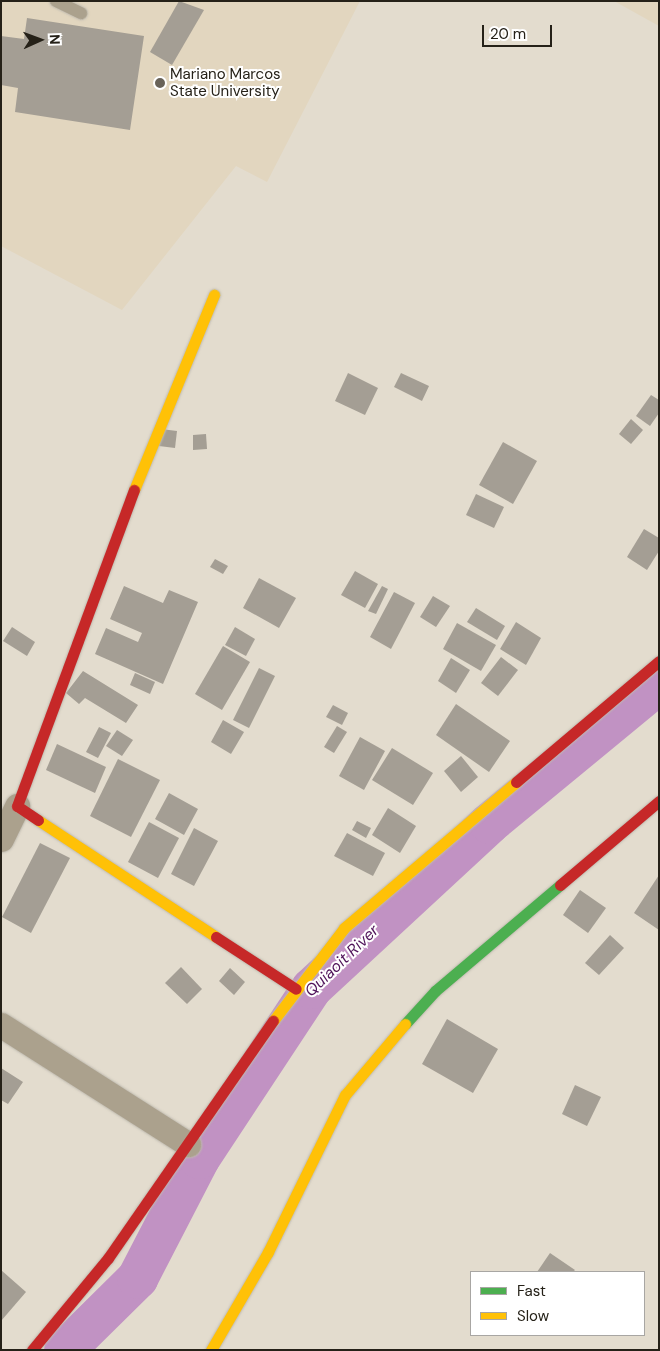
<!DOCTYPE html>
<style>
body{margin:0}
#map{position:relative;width:660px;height:1351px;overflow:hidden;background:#e3dcce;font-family:"DM Sans",sans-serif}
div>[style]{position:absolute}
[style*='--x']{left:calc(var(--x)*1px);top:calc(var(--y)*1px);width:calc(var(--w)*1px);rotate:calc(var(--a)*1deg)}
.built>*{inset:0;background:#e2d6bf}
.river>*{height:41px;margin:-20.5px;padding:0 20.5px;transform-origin:20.5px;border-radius:20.5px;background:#c192c3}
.building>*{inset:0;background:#a49e94}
.roads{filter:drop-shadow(0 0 1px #bfbaaf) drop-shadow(0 0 1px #bfbaaf)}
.lane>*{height:12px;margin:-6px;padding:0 6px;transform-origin:6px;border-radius:6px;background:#aba18d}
.street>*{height:25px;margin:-12.5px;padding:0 12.5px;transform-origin:12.5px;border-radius:12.5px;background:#aba18d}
.fast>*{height:11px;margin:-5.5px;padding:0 5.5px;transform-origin:5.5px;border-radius:5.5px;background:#4caf50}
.slow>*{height:11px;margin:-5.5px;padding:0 5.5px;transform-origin:5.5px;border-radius:5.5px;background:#ffc107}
.jam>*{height:11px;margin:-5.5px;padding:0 5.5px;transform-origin:5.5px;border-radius:5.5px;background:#c62828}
.dots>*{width:14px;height:14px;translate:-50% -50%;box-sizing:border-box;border:2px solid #fff;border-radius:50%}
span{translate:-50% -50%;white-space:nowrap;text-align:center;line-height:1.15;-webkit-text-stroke:4px #fff;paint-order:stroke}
.poi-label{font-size:15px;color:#252118}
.left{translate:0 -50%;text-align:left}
.water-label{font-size:16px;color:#50145a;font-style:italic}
.frame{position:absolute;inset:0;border:2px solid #252118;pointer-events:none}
.legend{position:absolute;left:470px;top:1271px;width:175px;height:65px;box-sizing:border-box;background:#fff;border:1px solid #a8a6a3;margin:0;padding:6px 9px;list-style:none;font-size:15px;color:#252118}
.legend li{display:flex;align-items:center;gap:10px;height:25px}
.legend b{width:25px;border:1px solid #a8a6a3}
.north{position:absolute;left:15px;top:15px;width:50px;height:50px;-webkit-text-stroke:4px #fff;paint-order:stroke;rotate:88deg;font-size:14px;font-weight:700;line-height:20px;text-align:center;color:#252118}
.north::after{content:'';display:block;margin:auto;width:18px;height:22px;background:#252118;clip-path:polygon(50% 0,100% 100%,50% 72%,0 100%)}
.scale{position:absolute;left:482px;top:25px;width:70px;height:22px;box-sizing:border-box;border:2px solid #252118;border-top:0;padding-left:6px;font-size:15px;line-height:18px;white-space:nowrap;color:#252118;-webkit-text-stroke:4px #fff;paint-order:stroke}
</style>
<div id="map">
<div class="built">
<i style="clip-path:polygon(1px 1px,360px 1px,267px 182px,236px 166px,122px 310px,1px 246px)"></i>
<i style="clip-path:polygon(614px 1px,659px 1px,659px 26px)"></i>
</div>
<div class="river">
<i style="--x:64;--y:1350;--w:103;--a:-44.6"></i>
<i style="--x:137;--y:1278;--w:135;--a:-62.7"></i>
<i style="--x:199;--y:1158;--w:204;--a:-56.6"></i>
<i style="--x:311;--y:988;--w:243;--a:-42.8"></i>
<i style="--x:489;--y:823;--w:220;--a:-39.5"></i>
</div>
<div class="building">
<i style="clip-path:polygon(179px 1px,204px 10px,172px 65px,150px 52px)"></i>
<i style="clip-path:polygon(27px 18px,144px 36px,130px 130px,15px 112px,18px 88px,1px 85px,1px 36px,24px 39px)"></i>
<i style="clip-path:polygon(348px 373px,378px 388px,365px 415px,335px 401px)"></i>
<i style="clip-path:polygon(401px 373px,429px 386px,422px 401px,394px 387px)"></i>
<i style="clip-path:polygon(651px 395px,659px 400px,659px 413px,650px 426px,636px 416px)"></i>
<i style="clip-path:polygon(631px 419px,643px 430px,631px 444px,619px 434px)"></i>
<i style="clip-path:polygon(161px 429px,177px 431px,175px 448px,159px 446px)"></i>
<i style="clip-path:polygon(206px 434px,207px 449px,193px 450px,193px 435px)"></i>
<i style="clip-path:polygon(503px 442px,537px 461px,513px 504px,479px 485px)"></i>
<i style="clip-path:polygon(476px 494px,504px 507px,494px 528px,466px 515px)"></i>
<i style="clip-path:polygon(644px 529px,659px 538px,659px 551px,647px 570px,627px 557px)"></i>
<i style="clip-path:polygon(215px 559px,228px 566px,223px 574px,210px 567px)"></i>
<i style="clip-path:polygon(355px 571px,378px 584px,365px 608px,341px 595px)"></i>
<i style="clip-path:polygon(259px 578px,296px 598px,279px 628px,243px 608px)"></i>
<i style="clip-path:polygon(124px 586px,163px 603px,169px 590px,198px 602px,163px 684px,95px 654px,106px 628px,138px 642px,142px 633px,110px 619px)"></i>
<i style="clip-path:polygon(382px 586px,388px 589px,376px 614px,368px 611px)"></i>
<i style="clip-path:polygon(394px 592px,415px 603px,391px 649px,370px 637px)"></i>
<i style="clip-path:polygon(433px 596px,450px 606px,436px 627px,420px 617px)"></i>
<i style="clip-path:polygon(476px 608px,505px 626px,497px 640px,467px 622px)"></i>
<i style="clip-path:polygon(516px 622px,541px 638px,526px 665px,500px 649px)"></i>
<i style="clip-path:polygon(457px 623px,496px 645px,481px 671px,443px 649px)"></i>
<i style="clip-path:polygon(12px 627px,35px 642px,27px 656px,3px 641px)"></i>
<i style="clip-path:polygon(235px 627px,255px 639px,246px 656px,225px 645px)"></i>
<i style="clip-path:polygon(223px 646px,250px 662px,222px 710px,195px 694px)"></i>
<i style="clip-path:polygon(501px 657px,518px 670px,498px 696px,481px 683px)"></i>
<i style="clip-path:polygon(451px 658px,470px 670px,456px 693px,438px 681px)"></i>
<i style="clip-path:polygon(259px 668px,275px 676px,249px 728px,233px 720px)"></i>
<i style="clip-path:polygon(83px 671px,138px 705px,126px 723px,85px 698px,79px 704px,66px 693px)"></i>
<i style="clip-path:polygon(135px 673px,155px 682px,150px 694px,130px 685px)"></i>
<i style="clip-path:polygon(456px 704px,510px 741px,489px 772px,436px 735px)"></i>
<i style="clip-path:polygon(333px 705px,348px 713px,342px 725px,326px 717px)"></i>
<i style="clip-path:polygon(223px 720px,244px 732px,231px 754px,211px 742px)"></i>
<i style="clip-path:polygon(337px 726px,347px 732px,334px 753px,324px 747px)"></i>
<i style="clip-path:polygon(99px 727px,111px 733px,98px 758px,86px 752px)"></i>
<i style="clip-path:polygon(117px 730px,133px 740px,122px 756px,106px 746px)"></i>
<i style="clip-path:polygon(360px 737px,385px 751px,364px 790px,339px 776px)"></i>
<i style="clip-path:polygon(57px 744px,106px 767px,95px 793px,46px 770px)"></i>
<i style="clip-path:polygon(392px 748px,433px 773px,413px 805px,372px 780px)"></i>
<i style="clip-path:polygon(461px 756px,478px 777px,461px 792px,444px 771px)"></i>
<i style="clip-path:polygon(118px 759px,160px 780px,131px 837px,90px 816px)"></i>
<i style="clip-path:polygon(169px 793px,198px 809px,184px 835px,155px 819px)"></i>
<i style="clip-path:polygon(388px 808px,416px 826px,400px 853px,372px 835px)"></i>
<i style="clip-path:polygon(357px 821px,371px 828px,366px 838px,352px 830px)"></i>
<i style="clip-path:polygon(149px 822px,179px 838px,158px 878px,128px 862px)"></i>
<i style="clip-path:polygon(194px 828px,218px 841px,194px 886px,171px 874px)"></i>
<i style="clip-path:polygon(347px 833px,385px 853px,373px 876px,334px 856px)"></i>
<i style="clip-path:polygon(40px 843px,70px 858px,31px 933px,2px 917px)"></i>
<i style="clip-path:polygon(659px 875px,659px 930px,634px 913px)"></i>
<i style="clip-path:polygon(580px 890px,606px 908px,588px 933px,563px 915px)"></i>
<i style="clip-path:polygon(610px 935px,624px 948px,599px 975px,585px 963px)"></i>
<i style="clip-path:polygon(181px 967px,202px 989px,187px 1004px,165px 983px)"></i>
<i style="clip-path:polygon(230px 968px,245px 982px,234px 995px,219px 981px)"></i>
<i style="clip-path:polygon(447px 1019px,498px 1049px,473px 1093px,422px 1064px)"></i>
<i style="clip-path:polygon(1px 1068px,23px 1082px,8px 1104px,1px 1100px)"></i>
<i style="clip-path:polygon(575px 1085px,601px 1097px,587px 1126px,562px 1114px)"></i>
<i style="clip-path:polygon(550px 1253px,575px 1270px,573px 1272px,537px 1272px)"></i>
<i style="clip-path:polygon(1px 1270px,26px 1292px,1px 1321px)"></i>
</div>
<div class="roads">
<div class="lane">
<i style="--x:56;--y:1;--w:28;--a:26"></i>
</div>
<div class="street">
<i style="--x:1;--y:839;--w:37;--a:-64"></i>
<i style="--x:1;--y:1025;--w:222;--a:32.5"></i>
</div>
<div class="fast">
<i style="--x:405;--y:1024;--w:45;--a:-47.7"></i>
<i style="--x:435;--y:991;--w:164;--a:-40.3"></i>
</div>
<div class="slow">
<i style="--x:134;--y:490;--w:211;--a:-67.7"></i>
<i style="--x:38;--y:820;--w:213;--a:33.3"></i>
<i style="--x:273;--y:1021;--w:117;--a:-52.6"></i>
<i style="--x:344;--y:928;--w:226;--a:-40.3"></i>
<i style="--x:211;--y:1350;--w:113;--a:-59.8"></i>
<i style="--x:268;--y:1252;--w:175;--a:-63.9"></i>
<i style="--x:345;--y:1095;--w:93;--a:-49.8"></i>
</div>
<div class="jam">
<i style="--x:516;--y:782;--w:187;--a:-40.2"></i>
<i style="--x:38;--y:820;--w:25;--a:-146"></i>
<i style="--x:17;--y:806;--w:337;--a:-69.7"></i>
<i style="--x:560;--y:885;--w:130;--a:-40.3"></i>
<i style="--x:216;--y:937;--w:95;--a:33"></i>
<i style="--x:32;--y:1350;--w:119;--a:-50.4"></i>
<i style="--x:108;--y:1258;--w:289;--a:-55.2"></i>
</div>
</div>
<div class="dots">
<i style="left:160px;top:83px;background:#686258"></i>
</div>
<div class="poi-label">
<span class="left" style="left:170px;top:83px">Mariano Marcos<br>State University</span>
</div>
<div class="water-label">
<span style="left:342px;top:961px;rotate:-44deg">Quiaoit River</span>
</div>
<div class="frame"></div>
<ul class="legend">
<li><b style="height:6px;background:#4caf50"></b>Fast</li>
<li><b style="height:6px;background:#ffc107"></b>Slow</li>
</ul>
<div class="north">N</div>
<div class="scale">20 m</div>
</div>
